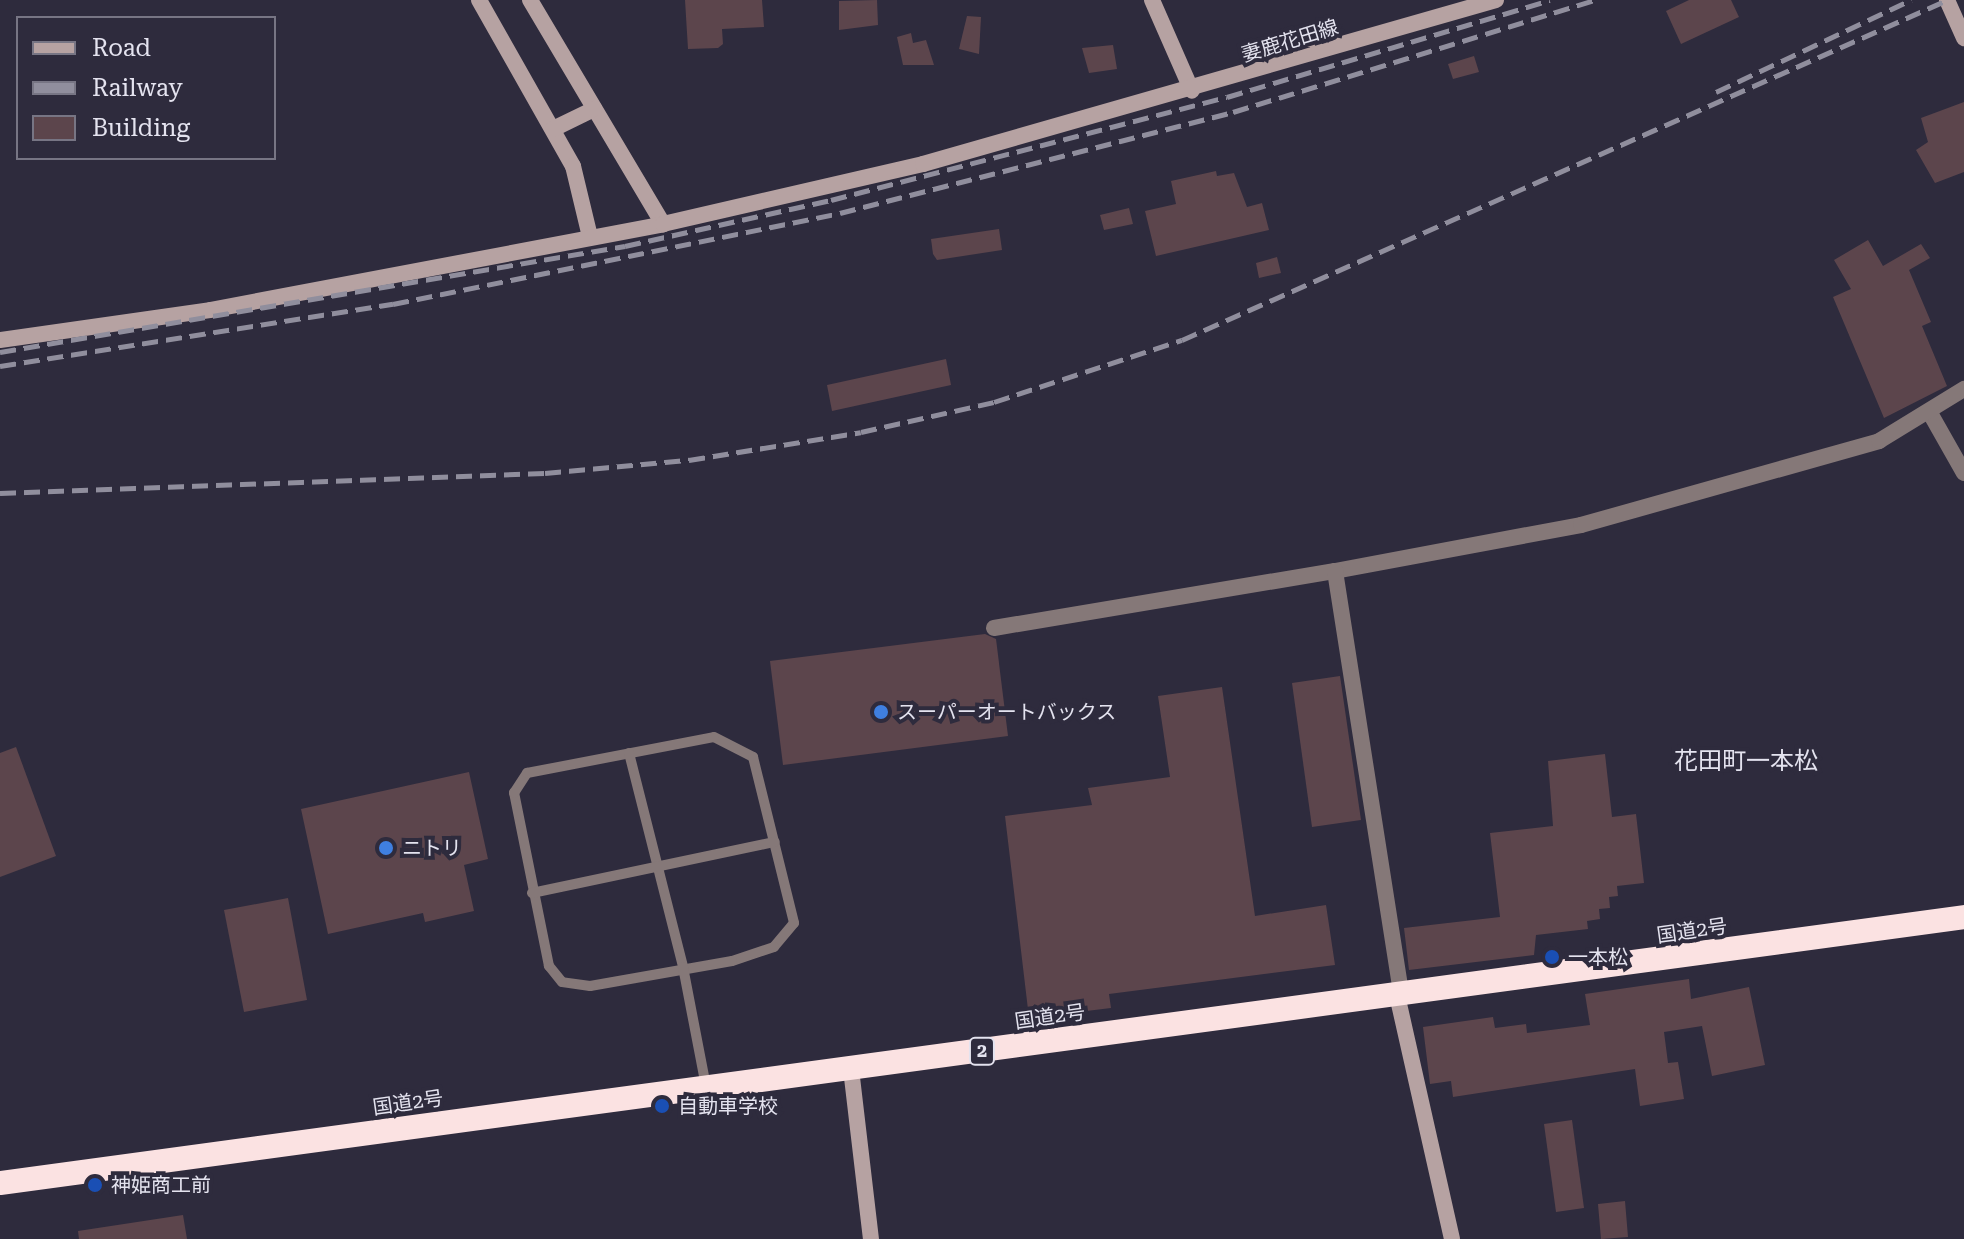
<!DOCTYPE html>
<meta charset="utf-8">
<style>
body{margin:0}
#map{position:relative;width:1964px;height:1239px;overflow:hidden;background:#2e2b3d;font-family:"Roboto Serif","Noto Sans JP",serif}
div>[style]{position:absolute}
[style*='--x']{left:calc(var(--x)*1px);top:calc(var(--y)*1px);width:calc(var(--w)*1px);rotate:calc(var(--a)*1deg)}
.building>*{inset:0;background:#5c454c}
.lane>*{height:10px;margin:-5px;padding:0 5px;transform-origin:5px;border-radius:5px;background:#857878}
.street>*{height:16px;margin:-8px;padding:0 8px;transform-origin:8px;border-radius:8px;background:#857878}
.secondary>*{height:16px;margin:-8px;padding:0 8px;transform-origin:8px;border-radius:8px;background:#b6a2a2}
.highway>*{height:24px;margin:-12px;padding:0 12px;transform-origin:12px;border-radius:12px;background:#fbe2e2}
.rail>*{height:5px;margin-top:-2.5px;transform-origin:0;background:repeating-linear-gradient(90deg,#908e9d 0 16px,transparent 0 24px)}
.dots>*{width:22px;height:22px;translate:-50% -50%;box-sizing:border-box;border:4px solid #2e2b3d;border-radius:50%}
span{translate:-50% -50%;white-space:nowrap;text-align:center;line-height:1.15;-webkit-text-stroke:8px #2e2b3d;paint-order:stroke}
.shield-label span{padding:2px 6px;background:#2e2b3d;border:2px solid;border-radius:6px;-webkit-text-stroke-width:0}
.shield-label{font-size:18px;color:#e4e3ef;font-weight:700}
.street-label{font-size:20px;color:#e4e3ef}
.poi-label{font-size:20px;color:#e4e3ef}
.left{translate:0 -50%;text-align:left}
.quarter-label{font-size:24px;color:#e4e3ef}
.legend{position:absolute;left:16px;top:16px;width:260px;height:144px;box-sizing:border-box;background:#2e2b3d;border:2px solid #777584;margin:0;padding:10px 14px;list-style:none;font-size:24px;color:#e4e3ef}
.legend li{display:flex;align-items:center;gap:16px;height:40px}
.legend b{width:40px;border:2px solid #777584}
</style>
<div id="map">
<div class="building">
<i style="clip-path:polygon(685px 0,762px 0,764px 27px,722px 29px,723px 44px,718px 48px,688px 49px)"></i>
<i style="clip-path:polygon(877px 0,878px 25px,839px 30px,839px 1px)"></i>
<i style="clip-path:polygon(1689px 0,1731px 0,1739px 17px,1681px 44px,1666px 11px)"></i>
<i style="clip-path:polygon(967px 16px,981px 17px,979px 54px,959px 49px)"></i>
<i style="clip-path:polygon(911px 33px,913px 43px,926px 40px,934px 65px,903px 65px,897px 37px)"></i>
<i style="clip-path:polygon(1113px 45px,1117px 69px,1089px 73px,1082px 48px)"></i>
<i style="clip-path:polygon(1474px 56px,1479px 72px,1453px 79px,1448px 64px)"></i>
<i style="clip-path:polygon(1964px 102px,1964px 172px,1935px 183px,1916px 150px,1928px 142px,1921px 118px)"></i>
<i style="clip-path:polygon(1216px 171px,1217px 176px,1234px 173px,1247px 207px,1262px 203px,1269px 230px,1156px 256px,1145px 211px,1176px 204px,1171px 181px)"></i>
<i style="clip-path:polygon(1129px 208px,1133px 224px,1104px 230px,1100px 215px)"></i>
<i style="clip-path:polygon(999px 229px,1002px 250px,937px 260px,933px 254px,931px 239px)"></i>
<i style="clip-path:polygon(1868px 240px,1883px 266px,1921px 244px,1930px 258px,1909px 270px,1931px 322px,1922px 326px,1947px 386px,1884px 418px,1833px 297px,1851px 289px,1834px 260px)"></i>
<i style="clip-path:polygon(1277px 257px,1281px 273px,1259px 278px,1256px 263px)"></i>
<i style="clip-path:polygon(946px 359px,951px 385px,832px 411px,827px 385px)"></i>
<i style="clip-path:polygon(985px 634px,996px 639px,1008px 736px,783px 765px,770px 661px)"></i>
<i style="clip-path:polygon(1340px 676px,1361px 820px,1312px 827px,1292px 683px)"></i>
<i style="clip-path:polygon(1222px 687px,1255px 916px,1326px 905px,1335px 965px,1109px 994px,1111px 1008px,1029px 1018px,1005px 816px,1092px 805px,1088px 788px,1170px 777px,1158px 696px)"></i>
<i style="clip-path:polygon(16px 747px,56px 856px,0 877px,0 753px)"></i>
<i style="clip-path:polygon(1605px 754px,1612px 817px,1636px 814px,1644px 883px,1617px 886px,1618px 896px,1609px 897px,1610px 908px,1599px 909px,1600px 919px,1587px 921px,1588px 929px,1536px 935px,1534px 955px,1409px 970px,1404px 928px,1500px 917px,1490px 833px,1553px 826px,1548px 761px)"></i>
<i style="clip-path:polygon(469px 772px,488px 859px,464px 865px,474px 911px,425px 922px,423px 913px,328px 934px,301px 809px)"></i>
<i style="clip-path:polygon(288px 898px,307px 1000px,244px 1012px,224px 910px)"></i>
<i style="clip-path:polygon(1689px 979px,1691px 999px,1749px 987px,1765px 1065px,1712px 1076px,1702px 1026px,1664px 1032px,1668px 1063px,1678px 1062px,1684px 1099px,1640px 1106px,1635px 1069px,1453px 1097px,1451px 1081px,1430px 1084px,1423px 1027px,1493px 1017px,1495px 1028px,1526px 1024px,1527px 1033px,1590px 1025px,1585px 994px)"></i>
<i style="clip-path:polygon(1572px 1120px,1584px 1208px,1556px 1212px,1544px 1124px)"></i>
<i style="clip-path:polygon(1625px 1201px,1628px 1237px,1601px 1239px,1598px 1204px)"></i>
<i style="clip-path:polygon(183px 1215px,187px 1239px,79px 1239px,78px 1231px)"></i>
</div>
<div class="lane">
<i style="--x:714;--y:737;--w:44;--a:27.1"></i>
<i style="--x:753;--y:757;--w:171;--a:76.1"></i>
<i style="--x:794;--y:923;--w:31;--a:130"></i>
<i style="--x:774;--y:947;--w:44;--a:161.6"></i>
<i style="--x:732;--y:961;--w:144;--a:170"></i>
<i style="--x:590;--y:986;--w:28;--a:-172"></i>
<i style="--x:562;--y:982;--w:21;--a:-129"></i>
<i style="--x:549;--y:966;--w:177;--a:-101.4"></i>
<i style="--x:514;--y:793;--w:24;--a:-57"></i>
<i style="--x:527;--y:773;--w:190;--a:-10.9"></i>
<i style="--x:629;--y:753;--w:221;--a:75.8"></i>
<i style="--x:683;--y:967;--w:121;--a:79.1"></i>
<i style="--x:532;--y:893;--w:248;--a:-11.9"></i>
</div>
<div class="street">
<i style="--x:1930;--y:413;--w:69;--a:60.5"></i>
<i style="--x:1335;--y:571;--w:250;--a:-10.6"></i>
<i style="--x:1581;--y:525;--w:310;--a:-15.7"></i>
<i style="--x:1879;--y:441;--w:100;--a:-31.5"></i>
<i style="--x:994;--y:628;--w:346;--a:-9.5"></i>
<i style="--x:1335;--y:571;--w:428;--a:81.1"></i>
</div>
<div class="secondary">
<i style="--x:479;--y:0;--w:191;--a:60.5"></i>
<i style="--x:573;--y:166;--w:73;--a:76.5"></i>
<i style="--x:530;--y:0;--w:261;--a:59.3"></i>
<i style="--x:1152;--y:0;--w:99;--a:66.3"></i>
<i style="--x:1947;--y:0;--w:42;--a:65.9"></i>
<i style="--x:553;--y:129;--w:46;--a:-26"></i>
<i style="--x:0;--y:340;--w:212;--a:-8.1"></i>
<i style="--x:210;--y:310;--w:461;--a:-10.7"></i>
<i style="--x:663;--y:224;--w:267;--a:-13"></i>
<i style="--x:923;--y:164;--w:596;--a:-15.97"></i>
<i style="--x:1397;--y:995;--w:250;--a:77.3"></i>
<i style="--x:851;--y:1069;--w:171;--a:83.3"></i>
</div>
<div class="highway">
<i style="--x:0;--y:1183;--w:1982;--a:-7.71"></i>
</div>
<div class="rail">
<i style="--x:1716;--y:92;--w:216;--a:-25.3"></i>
<i style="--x:0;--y:352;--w:634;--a:-9.63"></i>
<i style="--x:625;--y:246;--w:211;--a:-12.6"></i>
<i style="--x:831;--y:200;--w:409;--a:-14.6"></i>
<i style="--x:1227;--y:97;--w:337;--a:-16.7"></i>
<i style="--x:0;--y:366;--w:398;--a:-9"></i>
<i style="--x:393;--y:304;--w:456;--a:-11.5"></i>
<i style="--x:840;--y:213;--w:406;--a:-14.4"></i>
<i style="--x:1233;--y:112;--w:378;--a:-17.2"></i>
<i style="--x:0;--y:493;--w:545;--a:-2.1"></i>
<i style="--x:545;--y:473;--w:145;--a:-5.2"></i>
<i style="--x:689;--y:460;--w:174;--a:-9.2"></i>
<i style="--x:861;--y:432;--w:136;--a:-12.7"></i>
<i style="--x:994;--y:402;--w:198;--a:-18.3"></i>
<i style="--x:1182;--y:340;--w:837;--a:-23.96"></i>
</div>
<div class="dots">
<i style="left:881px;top:712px;background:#3f7fe0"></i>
<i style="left:386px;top:848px;background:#3f7fe0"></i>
<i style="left:1552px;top:957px;background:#1a4fb4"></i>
<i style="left:662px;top:1106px;background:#1a4fb4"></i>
<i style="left:95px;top:1185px;background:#1a4fb4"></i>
</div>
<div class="shield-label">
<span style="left:982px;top:1051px">2</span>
</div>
<div class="street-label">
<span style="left:1290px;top:41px;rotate:-17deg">妻鹿花田線</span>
<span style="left:1692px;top:931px;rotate:-8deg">国道2号</span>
<span style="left:1050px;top:1017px;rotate:-8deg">国道2号</span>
<span style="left:408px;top:1103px;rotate:-8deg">国道2号</span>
</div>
<div class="poi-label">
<span class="left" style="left:897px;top:712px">スーパーオートバックス</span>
<span class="left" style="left:402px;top:848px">ニトリ</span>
<span class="left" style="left:1568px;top:957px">一本松</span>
<span class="left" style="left:678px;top:1106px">自動車学校</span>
<span class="left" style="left:111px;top:1185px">神姫商工前</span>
</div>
<div class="quarter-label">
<span style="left:1746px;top:762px">花田町一本松</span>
</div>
<ul class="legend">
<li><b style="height:10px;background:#b6a2a2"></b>Road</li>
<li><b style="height:10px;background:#908e9d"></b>Railway</li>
<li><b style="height:22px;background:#5c454c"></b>Building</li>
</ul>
</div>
